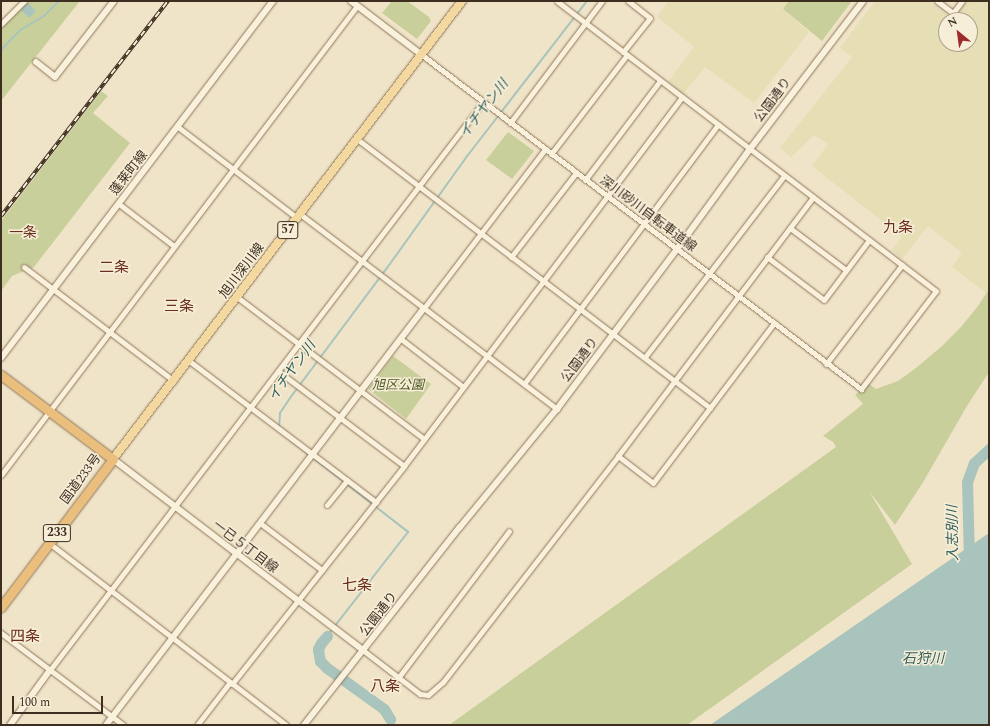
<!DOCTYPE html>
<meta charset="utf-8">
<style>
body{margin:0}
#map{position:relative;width:990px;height:726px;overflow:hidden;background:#f0e4c8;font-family:Spectral,"Noto Sans JP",serif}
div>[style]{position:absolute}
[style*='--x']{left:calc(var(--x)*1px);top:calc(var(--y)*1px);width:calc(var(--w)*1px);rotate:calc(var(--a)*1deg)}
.farmland>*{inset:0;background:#e6deb5}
.green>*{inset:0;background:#c9cf9b}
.water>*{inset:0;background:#a9c4bc}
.stream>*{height:2px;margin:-1px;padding:0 1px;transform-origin:1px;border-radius:1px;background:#a9c4bc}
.river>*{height:11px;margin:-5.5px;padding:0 5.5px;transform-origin:5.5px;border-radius:5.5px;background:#a9c4bc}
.roads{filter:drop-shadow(0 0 1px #8d765c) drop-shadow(0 0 1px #8d765c)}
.minor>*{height:5px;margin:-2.5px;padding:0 2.5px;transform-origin:2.5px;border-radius:2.5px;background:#faf1dc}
.tertiary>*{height:6px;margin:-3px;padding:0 3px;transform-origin:3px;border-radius:3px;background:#faf1dc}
.primary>*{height:8px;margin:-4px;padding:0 4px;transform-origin:4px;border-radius:4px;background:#f3d9a0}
.trunk>*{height:9px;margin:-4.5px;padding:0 4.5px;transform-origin:4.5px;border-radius:4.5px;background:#eabe7c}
.rail>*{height:3.5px;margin-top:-1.75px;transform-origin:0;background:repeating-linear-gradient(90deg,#f7eed8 0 6px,#3d2e20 0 12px);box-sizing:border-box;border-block:1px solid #3d2e20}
span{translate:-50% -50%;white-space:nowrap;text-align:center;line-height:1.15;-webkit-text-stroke:3px #f7eed8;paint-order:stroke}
.shield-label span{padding:1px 3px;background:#f7eed8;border:1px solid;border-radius:3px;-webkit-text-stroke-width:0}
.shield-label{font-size:12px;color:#3d2e20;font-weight:700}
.street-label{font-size:13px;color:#3d2e20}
.park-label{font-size:13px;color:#4d5a26;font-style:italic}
.water-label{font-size:14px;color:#2f5d5a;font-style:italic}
.neighbourhood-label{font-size:14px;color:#6b2e1e}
.quarter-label{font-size:15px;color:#6b2e1e}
.frame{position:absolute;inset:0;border:2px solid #3d2e20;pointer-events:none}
.north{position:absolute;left:938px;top:12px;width:40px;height:40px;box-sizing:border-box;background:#f7eed8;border:1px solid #ada18e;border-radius:50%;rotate:331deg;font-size:11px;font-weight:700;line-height:16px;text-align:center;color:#3d2e20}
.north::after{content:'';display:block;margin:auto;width:14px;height:18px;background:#9e2a2b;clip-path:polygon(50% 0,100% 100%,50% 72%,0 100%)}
.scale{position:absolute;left:12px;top:696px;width:91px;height:18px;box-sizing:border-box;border:2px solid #3d2e20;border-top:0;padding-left:5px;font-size:12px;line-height:14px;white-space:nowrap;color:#3d2e20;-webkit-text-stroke:3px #f7eed8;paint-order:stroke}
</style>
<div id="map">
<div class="farmland">
<i style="clip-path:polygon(668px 1px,789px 1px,783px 9px,809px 32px,754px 103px,705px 67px,683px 94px,669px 81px,694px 47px,657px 17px)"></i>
<i style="clip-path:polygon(evenodd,875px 1px,929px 1px,953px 19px,967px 1px,989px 1px,989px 289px,986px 293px,952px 267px,962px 253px,928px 226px,902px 259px,892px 250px,902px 237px,812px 166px,828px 144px,814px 135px,791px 157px,780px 148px,852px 57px,840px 48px,875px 1px,946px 20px,970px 20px,970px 44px,946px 44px,946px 20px)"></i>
</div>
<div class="green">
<i style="clip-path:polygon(29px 1px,80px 1px,1px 101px,1px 28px)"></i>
<i style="clip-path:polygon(392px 1px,407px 1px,429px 17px,431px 21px,417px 39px,382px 13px)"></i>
<i style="clip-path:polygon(789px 1px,852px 1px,822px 41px,783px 9px)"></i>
<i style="clip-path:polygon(101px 91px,108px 96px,93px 113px,130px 143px,34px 267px,12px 276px,1px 291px,1px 221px)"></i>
<i style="clip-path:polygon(508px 132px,534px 151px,512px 179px,486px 160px)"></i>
<i style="clip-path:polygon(989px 289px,989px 372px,967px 406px,922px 484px,895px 525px,869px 491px,912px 564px,687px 725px,449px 725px,836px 447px,833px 442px,823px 436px,863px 404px,855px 395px,868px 383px,876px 389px,898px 381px,916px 368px,942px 346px,961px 327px,978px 306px)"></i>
<i style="clip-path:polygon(393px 356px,431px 384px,406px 419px,368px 389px)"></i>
</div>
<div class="water">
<i style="clip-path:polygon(28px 3px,36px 11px,29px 18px,21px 10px)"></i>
<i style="clip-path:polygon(989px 533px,989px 725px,710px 725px)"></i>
</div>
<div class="stream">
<i style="--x:1;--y:50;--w:28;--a:-46"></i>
<i style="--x:20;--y:30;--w:28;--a:-30"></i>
<i style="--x:44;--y:16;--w:21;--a:-45"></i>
<i style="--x:279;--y:428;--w:15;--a:-86"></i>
<i style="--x:280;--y:413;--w:23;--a:-56"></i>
<i style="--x:293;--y:394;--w:157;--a:-53.3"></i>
<i style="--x:387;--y:268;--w:139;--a:-54.4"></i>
<i style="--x:468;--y:155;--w:195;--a:-52.3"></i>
<i style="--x:290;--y:440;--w:150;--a:37.9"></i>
<i style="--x:408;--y:532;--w:132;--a:127.9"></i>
</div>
<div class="river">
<i style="--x:969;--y:562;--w:80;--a:-91.4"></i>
<i style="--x:967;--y:482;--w:20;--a:-70"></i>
<i style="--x:974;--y:463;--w:21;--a:-43"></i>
<i style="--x:327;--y:636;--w:9;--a:131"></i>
<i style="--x:321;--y:643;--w:7;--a:117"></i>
<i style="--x:318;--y:649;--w:12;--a:81"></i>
<i style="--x:320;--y:661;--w:10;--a:45"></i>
<i style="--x:327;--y:668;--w:70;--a:35.7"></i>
<i style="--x:384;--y:709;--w:12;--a:59"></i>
</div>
<div class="roads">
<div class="minor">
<i style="--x:937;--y:1;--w:20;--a:37"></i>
<i style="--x:953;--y:13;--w:15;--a:-53"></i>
<i style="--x:1;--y:24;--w:33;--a:-45"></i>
<i style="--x:623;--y:52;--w:43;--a:-51.5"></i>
<i style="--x:650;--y:18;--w:28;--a:-142"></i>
<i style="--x:422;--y:55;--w:552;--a:37.26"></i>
<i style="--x:861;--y:389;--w:123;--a:-52.6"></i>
<i style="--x:936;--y:291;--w:477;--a:-142.6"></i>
<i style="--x:510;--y:123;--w:153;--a:-53"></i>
<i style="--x:178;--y:127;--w:150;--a:37.4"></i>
<i style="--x:357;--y:139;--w:444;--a:37.3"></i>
<i style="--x:551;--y:154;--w:125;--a:-52.5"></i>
<i style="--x:585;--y:180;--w:124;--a:-52.9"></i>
<i style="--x:119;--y:204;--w:69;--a:37.4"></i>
<i style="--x:300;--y:214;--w:323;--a:37.2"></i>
<i style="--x:790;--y:228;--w:70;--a:36.9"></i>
<i style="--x:511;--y:257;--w:106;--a:-52.3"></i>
<i style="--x:767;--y:257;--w:71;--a:37"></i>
<i style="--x:824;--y:300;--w:75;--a:-53.1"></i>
<i style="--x:24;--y:267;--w:188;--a:37.2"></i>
<i style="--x:237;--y:297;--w:235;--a:37.2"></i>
<i style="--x:424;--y:308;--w:200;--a:-52.7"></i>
<i style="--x:401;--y:339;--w:77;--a:37.6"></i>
<i style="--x:645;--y:357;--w:228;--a:-52.5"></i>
<i style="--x:188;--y:360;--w:236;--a:37.1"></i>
<i style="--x:826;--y:364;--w:125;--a:-52.5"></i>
<i style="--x:278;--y:371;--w:158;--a:37"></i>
<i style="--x:524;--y:384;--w:324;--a:-53.2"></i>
<i style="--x:618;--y:456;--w:44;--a:37.6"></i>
<i style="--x:653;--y:483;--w:201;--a:-52.9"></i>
<i style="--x:1;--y:475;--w:589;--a:-52.8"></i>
<i style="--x:327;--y:505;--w:32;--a:-51"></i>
<i style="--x:260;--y:523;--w:78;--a:37.2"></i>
<i style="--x:49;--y:543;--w:299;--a:37.5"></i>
<i style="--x:1;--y:633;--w:153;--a:37"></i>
<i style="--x:364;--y:651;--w:71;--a:37.5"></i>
<i style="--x:420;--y:694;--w:8;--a:7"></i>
<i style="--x:428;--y:695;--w:20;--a:-41"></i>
<i style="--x:443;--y:682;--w:286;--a:-52.2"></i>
<i style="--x:618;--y:456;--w:324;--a:-53"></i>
<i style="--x:50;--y:670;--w:714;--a:-52.68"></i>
<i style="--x:398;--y:678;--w:184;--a:-52.9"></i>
<i style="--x:232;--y:684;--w:278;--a:-51.7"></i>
<i style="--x:404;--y:466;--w:462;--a:-53"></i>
<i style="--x:197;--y:725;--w:54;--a:-52.5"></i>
</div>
<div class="tertiary">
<i style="--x:351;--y:1;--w:89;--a:37.3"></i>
<i style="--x:36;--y:62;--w:24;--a:38"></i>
<i style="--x:55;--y:77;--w:96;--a:-52.2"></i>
<i style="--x:1;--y:358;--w:449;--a:-52.7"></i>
<i style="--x:113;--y:459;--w:316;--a:37.4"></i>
<i style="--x:10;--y:725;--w:68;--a:-54"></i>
<i style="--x:106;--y:725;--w:524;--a:-52.67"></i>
<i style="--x:304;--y:725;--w:252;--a:-51.8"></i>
<i style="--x:460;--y:527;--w:153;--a:-50.6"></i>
<i style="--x:557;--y:409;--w:200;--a:-53.1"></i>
<i style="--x:677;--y:249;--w:124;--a:-53.9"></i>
<i style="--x:750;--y:149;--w:186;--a:-52.6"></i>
</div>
<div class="primary">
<i style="--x:113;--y:459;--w:576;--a:-52.69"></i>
</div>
<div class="trunk">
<i style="--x:1;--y:375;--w:140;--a:36.9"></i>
<i style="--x:113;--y:459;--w:186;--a:127.1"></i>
</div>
</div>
<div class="rail">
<i style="--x:1;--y:216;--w:272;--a:-52.2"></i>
</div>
<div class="shield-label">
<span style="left:288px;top:230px">57</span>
<span style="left:57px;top:533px">233</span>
</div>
<div class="street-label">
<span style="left:773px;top:100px;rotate:-53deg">公園通り</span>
<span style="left:129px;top:173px;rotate:-52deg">蓬莱町線</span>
<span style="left:648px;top:214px;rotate:37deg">深川砂川自転車道線</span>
<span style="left:242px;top:271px;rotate:-53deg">旭川深川線</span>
<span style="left:580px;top:360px;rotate:-53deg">公園通り</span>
<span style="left:81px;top:479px;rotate:-54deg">国道233号</span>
<span style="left:245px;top:547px;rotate:37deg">一已５丁目線</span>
<span style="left:379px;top:614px;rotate:-52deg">公園通り</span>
</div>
<div class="park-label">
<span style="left:398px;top:385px">旭区公園</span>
</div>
<div class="water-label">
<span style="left:484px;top:109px;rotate:-52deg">イチヤン川</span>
<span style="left:292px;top:371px;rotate:-54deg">イチヤン川</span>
<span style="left:953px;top:533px;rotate:-91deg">入志別川</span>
<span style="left:923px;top:659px">石狩川</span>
</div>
<div class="neighbourhood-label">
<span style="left:23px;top:233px">一条</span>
</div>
<div class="quarter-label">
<span style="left:898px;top:228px">九条</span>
<span style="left:114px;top:268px">二条</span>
<span style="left:179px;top:307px">三条</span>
<span style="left:357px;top:586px">七条</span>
<span style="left:25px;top:637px">四条</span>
<span style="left:385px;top:687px">八条</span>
</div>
<div class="frame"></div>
<div class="north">N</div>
<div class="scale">100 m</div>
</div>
